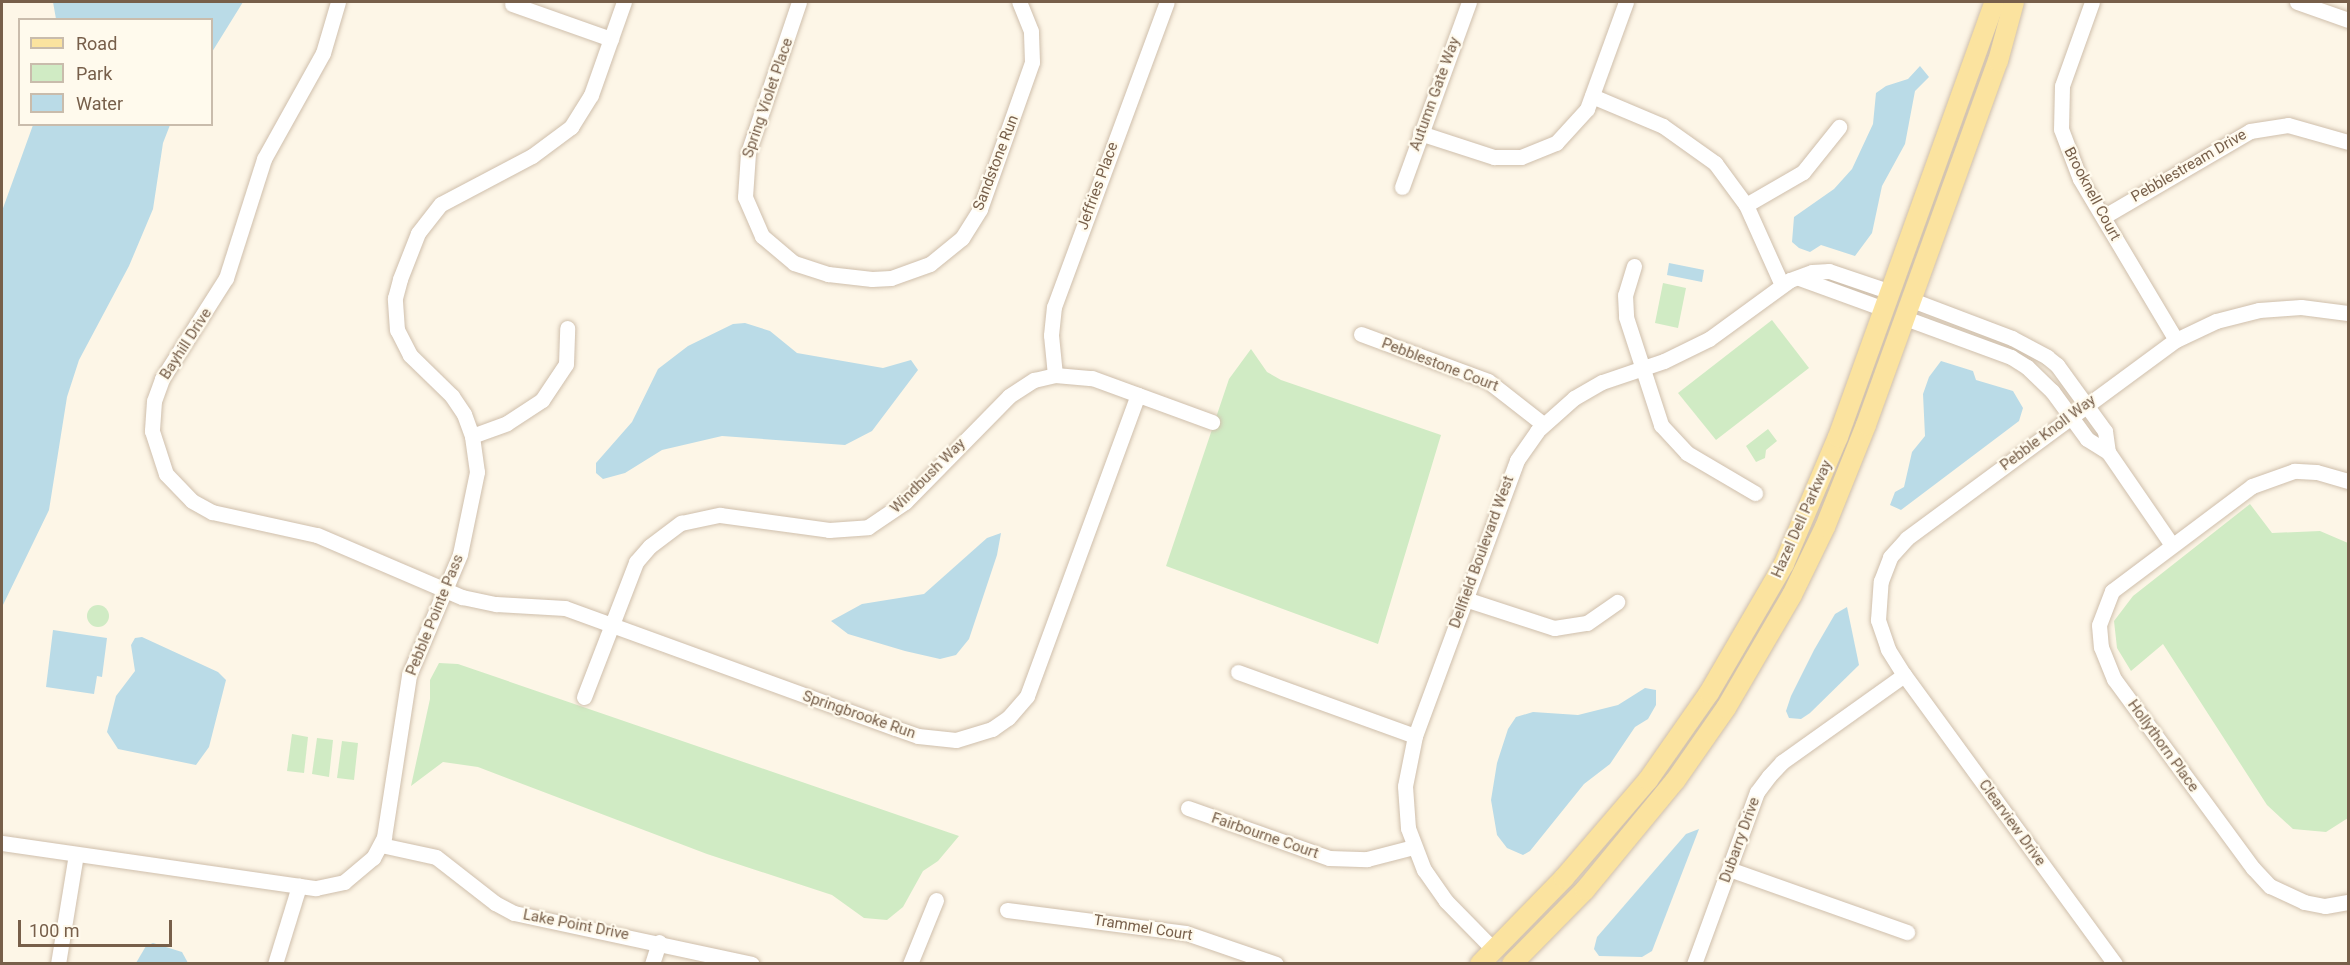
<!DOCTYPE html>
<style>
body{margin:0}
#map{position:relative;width:2350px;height:965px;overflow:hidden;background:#fdf6e7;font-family:Roboto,sans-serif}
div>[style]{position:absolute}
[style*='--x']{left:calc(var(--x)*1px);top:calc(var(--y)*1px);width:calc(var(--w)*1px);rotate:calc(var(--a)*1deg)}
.green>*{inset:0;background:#d0ebc4}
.round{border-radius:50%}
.water>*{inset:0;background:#badbe7}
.roads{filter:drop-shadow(0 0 2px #cfbfac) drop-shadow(0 0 2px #cfbfac)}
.minor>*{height:15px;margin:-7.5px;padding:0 7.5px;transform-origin:7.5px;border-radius:7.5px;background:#fff}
.major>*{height:20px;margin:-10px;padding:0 10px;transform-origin:10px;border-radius:10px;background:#fbe39f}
span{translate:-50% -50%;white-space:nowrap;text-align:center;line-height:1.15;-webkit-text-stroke:4.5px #fffaed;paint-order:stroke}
.street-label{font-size:15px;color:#775f4a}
.frame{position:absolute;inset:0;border:3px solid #775f4a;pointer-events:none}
.legend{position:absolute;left:18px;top:18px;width:195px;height:108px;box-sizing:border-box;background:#fffaed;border:2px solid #c9bcac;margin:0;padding:8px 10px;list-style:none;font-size:18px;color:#775f4a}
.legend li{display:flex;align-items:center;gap:12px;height:30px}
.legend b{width:30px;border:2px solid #c9bcac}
.scale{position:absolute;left:18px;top:920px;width:154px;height:27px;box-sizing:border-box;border:3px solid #775f4a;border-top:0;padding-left:8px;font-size:18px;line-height:21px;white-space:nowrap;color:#775f4a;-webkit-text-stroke:4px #fffaed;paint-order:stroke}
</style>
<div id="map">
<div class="green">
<i style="clip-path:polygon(1663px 283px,1686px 288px,1678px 328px,1655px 323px)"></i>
<i style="clip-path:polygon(1772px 320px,1809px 368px,1716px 440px,1678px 393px)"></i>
<i style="clip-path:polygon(1251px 349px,1267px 372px,1281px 380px,1441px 435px,1378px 644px,1166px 566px,1229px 379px)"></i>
<i style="clip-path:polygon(1768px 429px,1777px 441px,1766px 450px,1765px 458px,1756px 462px,1746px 446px)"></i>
<i style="clip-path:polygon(2250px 504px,2272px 533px,2320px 531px,2348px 543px,2348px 818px,2326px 832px,2293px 829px,2267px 805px,2163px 644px,2131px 671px,2117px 648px,2114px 621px,2133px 596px)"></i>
<i class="round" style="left:87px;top:605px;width:22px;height:22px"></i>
<i style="clip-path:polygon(439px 663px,458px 664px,959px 836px,938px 861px,923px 871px,903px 907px,887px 920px,864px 918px,832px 895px,707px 854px,478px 767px,443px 762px,411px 786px,430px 699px,430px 680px)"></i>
<i style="clip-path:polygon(292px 734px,308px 737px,304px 773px,287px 771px)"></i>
<i style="clip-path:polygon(317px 738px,333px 740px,329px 777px,312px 774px)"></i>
<i style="clip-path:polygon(342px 741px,358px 743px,354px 780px,337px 778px)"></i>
</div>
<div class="water">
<i style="clip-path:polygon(53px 2px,243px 2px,212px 52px,212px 20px,56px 19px)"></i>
<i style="clip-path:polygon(1920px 66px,1929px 77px,1915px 91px,1905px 144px,1882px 186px,1872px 233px,1855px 256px,1821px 245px,1810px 252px,1799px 248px,1792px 242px,1794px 217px,1834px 189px,1852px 169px,1873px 124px,1876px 93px,1886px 86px,1908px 79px)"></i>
<i style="clip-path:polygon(33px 125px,170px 125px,163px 143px,153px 209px,129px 266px,79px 360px,67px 397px,49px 510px,2px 607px,2px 211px)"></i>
<i style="clip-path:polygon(1669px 263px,1704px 270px,1702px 282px,1667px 275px)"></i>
<i style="clip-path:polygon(745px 323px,770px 331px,797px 353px,883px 368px,911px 360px,918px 370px,872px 431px,845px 445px,722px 436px,662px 450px,625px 473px,603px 479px,596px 473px,596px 463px,632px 422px,658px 369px,688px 346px,733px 324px)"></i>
<i style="clip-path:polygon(1941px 361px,1973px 371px,1976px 380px,2013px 391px,2023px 408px,2019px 421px,1901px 510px,1890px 505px,1895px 492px,1904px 487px,1912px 452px,1925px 436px,1923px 394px,1929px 377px)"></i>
<i style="clip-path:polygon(1001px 533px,997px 555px,969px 639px,956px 655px,940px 659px,905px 651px,848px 634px,831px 621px,862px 604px,924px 594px,987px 538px)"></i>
<i style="clip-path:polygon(1847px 607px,1859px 665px,1810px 713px,1801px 719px,1789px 718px,1786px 711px,1791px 696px,1814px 650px,1835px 614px)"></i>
<i style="clip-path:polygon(53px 630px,107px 638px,102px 677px,97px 676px,94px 694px,46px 687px)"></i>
<i style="clip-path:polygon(142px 637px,218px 672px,226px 680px,209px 747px,196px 765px,118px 749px,107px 732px,116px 696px,135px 671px,131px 645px,135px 638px)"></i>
<i style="clip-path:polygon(1645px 688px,1656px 690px,1656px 705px,1648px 719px,1635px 727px,1610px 764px,1584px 784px,1530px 851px,1523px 855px,1507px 848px,1497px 835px,1491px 800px,1497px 763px,1508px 729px,1516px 717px,1533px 712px,1578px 715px,1618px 705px)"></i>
<i style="clip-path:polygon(1699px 829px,1652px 951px,1642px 957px,1599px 956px,1594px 949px,1597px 937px,1686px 834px)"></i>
<i style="clip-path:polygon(153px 943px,182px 952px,188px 963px,136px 963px,146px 946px)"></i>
</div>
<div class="roads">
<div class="minor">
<i style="--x:338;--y:2;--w:53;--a:106.4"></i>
<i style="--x:323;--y:53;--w:121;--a:119.1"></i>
<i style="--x:264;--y:159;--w:125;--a:107.7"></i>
<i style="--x:226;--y:278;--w:120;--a:122.4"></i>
<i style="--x:162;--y:379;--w:23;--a:110"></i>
<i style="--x:154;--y:401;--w:30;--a:94"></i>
<i style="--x:152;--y:431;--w:45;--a:72"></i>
<i style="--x:166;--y:474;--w:37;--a:46"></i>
<i style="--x:192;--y:501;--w:23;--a:29"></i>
<i style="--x:212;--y:512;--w:107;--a:12.4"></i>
<i style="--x:317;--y:535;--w:158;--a:23.2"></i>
<i style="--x:462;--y:597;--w:35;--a:12"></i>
<i style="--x:496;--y:604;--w:69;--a:3.3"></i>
<i style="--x:565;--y:608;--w:351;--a:20"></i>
<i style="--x:895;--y:728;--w:24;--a:19"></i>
<i style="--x:918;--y:736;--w:38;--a:6"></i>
<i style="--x:956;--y:740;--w:38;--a:-17"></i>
<i style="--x:992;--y:729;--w:19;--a:-35"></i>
<i style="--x:1008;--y:718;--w:29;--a:-49"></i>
<i style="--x:1027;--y:696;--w:321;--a:-69.8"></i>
<i style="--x:799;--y:2;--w:159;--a:108.7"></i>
<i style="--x:748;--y:153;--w:44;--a:93.9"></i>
<i style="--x:745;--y:197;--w:43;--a:66.4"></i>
<i style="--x:762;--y:236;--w:42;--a:40.2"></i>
<i style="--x:794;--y:263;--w:36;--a:18"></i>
<i style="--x:828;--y:274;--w:44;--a:6.5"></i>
<i style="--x:872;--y:279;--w:19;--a:-3"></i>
<i style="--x:891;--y:278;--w:41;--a:-19.7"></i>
<i style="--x:930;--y:264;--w:41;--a:-39.1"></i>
<i style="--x:962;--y:238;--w:34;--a:-58"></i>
<i style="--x:980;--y:209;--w:156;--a:-70.5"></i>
<i style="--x:1032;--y:62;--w:31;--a:-92"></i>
<i style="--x:1031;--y:31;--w:31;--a:-112"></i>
<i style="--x:2092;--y:2;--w:89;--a:109.7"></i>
<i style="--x:2062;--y:86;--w:43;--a:91.3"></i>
<i style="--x:2061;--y:129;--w:53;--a:69.2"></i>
<i style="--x:2080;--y:179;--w:187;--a:59.2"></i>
<i style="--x:2297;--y:2;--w:54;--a:19.4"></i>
<i style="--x:512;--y:4;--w:105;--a:19.5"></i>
<i style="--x:1592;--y:96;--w:77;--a:22.9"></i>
<i style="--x:1663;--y:126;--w:64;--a:35.4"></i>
<i style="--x:1715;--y:163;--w:52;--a:53.6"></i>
<i style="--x:1746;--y:205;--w:88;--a:65.8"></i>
<i style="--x:1420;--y:133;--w:78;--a:18"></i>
<i style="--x:1494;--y:157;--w:27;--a:0"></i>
<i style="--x:1521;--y:157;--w:38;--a:-22"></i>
<i style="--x:1556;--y:143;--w:46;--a:-47.6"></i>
<i style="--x:1587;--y:109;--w:114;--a:-70"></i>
<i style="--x:1402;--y:187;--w:197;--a:-70.1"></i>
<i style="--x:1746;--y:205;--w:66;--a:-30.1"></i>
<i style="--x:1803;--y:172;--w:58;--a:-51.3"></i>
<i style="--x:2103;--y:217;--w:170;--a:-30.3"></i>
<i style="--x:2250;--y:131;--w:38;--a:-9"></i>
<i style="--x:2288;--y:125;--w:62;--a:15.8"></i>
<i style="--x:1634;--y:266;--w:30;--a:107"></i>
<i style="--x:1625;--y:295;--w:22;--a:87"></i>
<i style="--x:1626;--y:317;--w:114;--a:72"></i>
<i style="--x:1661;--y:425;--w:38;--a:47"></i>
<i style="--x:1687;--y:453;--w:79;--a:30.5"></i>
<i style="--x:1799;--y:278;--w:90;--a:20"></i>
<i style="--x:1912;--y:300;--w:107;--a:20.8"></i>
<i style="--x:2012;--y:338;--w:40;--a:28"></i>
<i style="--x:2047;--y:357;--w:13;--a:39"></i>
<i style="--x:2057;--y:365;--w:82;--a:54"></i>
<i style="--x:2105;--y:431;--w:21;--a:82"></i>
<i style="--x:1905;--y:318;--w:113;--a:20.2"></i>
<i style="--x:2011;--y:357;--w:19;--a:32"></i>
<i style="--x:2027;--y:367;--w:35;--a:44"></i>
<i style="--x:2052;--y:391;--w:59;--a:53.9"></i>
<i style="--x:2087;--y:439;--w:25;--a:32"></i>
<i style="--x:2108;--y:452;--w:113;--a:55.5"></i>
<i style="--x:1361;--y:334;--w:135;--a:20.3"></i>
<i style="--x:1488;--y:381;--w:70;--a:38"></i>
<i style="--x:1055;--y:375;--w:40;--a:-95.7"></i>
<i style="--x:1051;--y:335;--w:28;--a:-84"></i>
<i style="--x:1054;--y:307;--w:325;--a:-69.7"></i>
<i style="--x:472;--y:436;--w:37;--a:-20"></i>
<i style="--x:507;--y:423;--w:42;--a:-33.3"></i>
<i style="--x:542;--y:400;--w:43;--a:-56.3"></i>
<i style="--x:566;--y:364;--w:36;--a:-88"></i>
<i style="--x:2348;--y:481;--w:33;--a:-164"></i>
<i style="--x:2316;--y:472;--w:22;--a:-177"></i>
<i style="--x:2294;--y:471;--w:45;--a:160.3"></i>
<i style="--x:2252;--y:486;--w:175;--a:143.1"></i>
<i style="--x:2112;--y:591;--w:36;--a:111"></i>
<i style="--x:2099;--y:625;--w:22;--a:85"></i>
<i style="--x:2101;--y:647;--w:35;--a:68"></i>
<i style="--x:2114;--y:679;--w:235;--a:53.7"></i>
<i style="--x:2253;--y:868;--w:25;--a:47"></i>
<i style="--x:2270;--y:886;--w:38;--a:25"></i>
<i style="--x:2304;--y:902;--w:21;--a:11"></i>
<i style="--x:2325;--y:906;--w:23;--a:-10"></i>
<i style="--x:1465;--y:599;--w:94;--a:18"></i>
<i style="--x:1554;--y:628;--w:33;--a:-9"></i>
<i style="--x:1587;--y:623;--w:37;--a:-35"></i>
<i style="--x:1238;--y:672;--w:188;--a:19.9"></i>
<i style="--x:584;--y:697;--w:145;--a:-68.9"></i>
<i style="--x:636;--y:562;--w:21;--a:-49"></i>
<i style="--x:650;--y:546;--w:39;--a:-37"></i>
<i style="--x:681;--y:523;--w:40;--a:-12"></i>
<i style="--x:720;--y:515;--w:110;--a:7.8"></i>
<i style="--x:829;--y:530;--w:39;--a:-4"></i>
<i style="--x:868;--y:527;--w:45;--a:-34"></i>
<i style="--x:905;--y:502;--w:148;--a:-45.5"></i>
<i style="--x:1009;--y:396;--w:30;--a:-33"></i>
<i style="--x:1034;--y:380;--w:22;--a:-13"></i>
<i style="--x:1055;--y:375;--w:37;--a:5"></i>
<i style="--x:1092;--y:378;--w:128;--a:20.1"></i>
<i style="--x:1188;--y:808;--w:150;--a:19.5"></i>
<i style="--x:1329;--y:858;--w:38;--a:2"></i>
<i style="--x:1367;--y:859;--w:48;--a:-14.6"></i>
<i style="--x:2;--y:843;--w:317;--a:8.2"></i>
<i style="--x:316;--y:888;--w:29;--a:-12"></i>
<i style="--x:344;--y:882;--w:38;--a:-40"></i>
<i style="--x:373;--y:858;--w:24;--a:-62"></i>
<i style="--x:384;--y:837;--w:164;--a:-81.2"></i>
<i style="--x:409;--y:675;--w:131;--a:-67.1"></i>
<i style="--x:460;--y:554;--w:84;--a:-78.3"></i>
<i style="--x:477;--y:472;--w:36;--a:-98"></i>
<i style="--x:472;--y:436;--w:23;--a:-110"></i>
<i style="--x:464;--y:414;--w:22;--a:-124"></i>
<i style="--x:452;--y:396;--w:59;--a:-135.7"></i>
<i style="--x:410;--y:355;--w:28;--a:-117"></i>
<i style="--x:397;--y:330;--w:32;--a:-94"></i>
<i style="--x:395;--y:298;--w:20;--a:-75"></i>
<i style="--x:400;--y:279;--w:49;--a:-68.6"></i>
<i style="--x:418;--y:233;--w:37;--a:-52"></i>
<i style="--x:441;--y:204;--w:103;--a:-27.8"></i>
<i style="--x:532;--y:156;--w:49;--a:-36.6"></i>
<i style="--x:571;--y:127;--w:38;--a:-58"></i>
<i style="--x:591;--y:95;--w:99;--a:-70.5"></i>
<i style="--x:381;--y:845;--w:56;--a:12.3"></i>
<i style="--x:436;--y:857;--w:75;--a:37.9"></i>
<i style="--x:495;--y:903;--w:21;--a:28"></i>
<i style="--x:514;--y:913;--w:243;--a:12.1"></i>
<i style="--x:1729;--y:869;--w:189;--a:19.5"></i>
<i style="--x:1007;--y:910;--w:180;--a:7.3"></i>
<i style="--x:1186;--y:933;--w:95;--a:19"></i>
<i style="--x:1494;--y:950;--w:69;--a:-134.4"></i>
<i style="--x:1446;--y:901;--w:38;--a:-125"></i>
<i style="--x:1424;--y:870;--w:45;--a:-110.9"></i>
<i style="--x:1408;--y:828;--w:42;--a:-94.1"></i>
<i style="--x:1405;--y:786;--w:51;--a:-78.7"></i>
<i style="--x:1415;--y:736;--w:294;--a:-69.7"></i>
<i style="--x:1517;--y:460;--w:35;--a:-55"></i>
<i style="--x:1537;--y:431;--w:50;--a:-41.7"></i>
<i style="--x:1574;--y:398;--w:32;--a:-30"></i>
<i style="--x:1602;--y:382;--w:65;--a:-18.7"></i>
<i style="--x:1664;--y:361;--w:50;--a:-26.1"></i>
<i style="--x:1709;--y:339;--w:100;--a:-36.1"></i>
<i style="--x:1790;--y:280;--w:23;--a:-20"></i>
<i style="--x:1812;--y:272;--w:17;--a:-3"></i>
<i style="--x:1829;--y:271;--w:65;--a:18.7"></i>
<i style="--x:58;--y:964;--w:111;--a:-80.7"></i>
<i style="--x:275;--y:964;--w:82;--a:-72.9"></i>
<i style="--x:652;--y:964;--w:23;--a:-72"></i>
<i style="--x:910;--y:964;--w:69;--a:-67.9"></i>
<i style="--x:1694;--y:964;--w:183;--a:-69.9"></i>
<i style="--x:1757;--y:792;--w:20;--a:-53"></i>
<i style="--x:1769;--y:776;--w:19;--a:-47"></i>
<i style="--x:1782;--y:762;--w:150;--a:-35.5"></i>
<i style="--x:2115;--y:964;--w:358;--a:-126.1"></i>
<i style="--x:1904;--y:675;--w:31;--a:-122"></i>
<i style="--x:1888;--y:649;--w:31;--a:-109"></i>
<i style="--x:1878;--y:620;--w:39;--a:-86"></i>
<i style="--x:1881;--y:581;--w:26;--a:-69"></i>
<i style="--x:1890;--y:557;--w:25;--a:-48"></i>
<i style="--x:1907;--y:538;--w:334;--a:-36.4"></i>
<i style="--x:2176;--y:340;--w:44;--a:-25.4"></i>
<i style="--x:2216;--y:321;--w:44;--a:-14.3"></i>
<i style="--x:2259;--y:310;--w:42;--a:-4.1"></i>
<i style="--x:2301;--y:307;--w:47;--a:7.3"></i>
</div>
<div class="major">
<i style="--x:1480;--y:964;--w:120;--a:-45.7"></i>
<i style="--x:1564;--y:878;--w:129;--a:-49.4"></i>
<i style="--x:1648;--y:780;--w:106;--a:-55"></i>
<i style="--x:1709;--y:693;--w:149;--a:-59.8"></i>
<i style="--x:1784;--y:564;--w:138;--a:-67"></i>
<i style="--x:1838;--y:437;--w:462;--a:-70.2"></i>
<i style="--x:1512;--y:964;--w:104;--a:-45.4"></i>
<i style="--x:1585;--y:890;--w:141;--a:-50.5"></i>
<i style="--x:1675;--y:781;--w:89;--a:-55.1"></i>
<i style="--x:1726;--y:708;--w:131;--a:-59.7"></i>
<i style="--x:1792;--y:595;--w:76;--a:-64.1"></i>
<i style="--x:1825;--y:527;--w:110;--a:-68.1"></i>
<i style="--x:1866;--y:425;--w:387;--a:-70.1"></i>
<i style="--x:1998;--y:61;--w:61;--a:-74.8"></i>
</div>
</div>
<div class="street-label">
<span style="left:1435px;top:94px;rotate:-70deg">Autumn Gate Way</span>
<span style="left:768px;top:98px;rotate:-71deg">Spring Violet Place</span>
<span style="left:996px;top:163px;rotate:-69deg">Sandstone Run</span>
<span style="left:2189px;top:166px;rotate:-30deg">Pebblestream Drive</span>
<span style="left:1098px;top:186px;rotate:-70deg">Jeffries Place</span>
<span style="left:2092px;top:194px;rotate:62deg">Brooknell Court</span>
<span style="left:186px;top:344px;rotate:-57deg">Bayhill Drive</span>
<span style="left:1440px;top:365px;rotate:21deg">Pebblestone Court</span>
<span style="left:2048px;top:433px;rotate:-37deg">Pebble Knoll Way</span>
<span style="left:928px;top:476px;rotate:-45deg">Windbush Way</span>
<span style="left:1802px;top:519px;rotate:-66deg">Hazel Dell Parkway</span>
<span style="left:1482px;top:552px;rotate:-70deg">Dellfield Boulevard West</span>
<span style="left:435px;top:615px;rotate:-68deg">Pebble Pointe Pass</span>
<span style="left:859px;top:715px;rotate:19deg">Springbrooke Run</span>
<span style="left:2163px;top:746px;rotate:54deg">Hollythorn Place</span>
<span style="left:2012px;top:823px;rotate:54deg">Clearview Drive</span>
<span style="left:1265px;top:836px;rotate:19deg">Fairbourne Court</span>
<span style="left:1740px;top:840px;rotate:-70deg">Dubarry Drive</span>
<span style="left:576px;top:925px;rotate:11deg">Lake Point Drive</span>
<span style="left:1143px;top:928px;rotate:9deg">Trammel Court</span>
</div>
<div class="frame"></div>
<ul class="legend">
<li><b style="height:8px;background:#fbe39f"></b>Road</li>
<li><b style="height:16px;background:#d0ebc4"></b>Park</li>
<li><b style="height:16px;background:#badbe7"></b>Water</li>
</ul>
<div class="scale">100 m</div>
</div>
